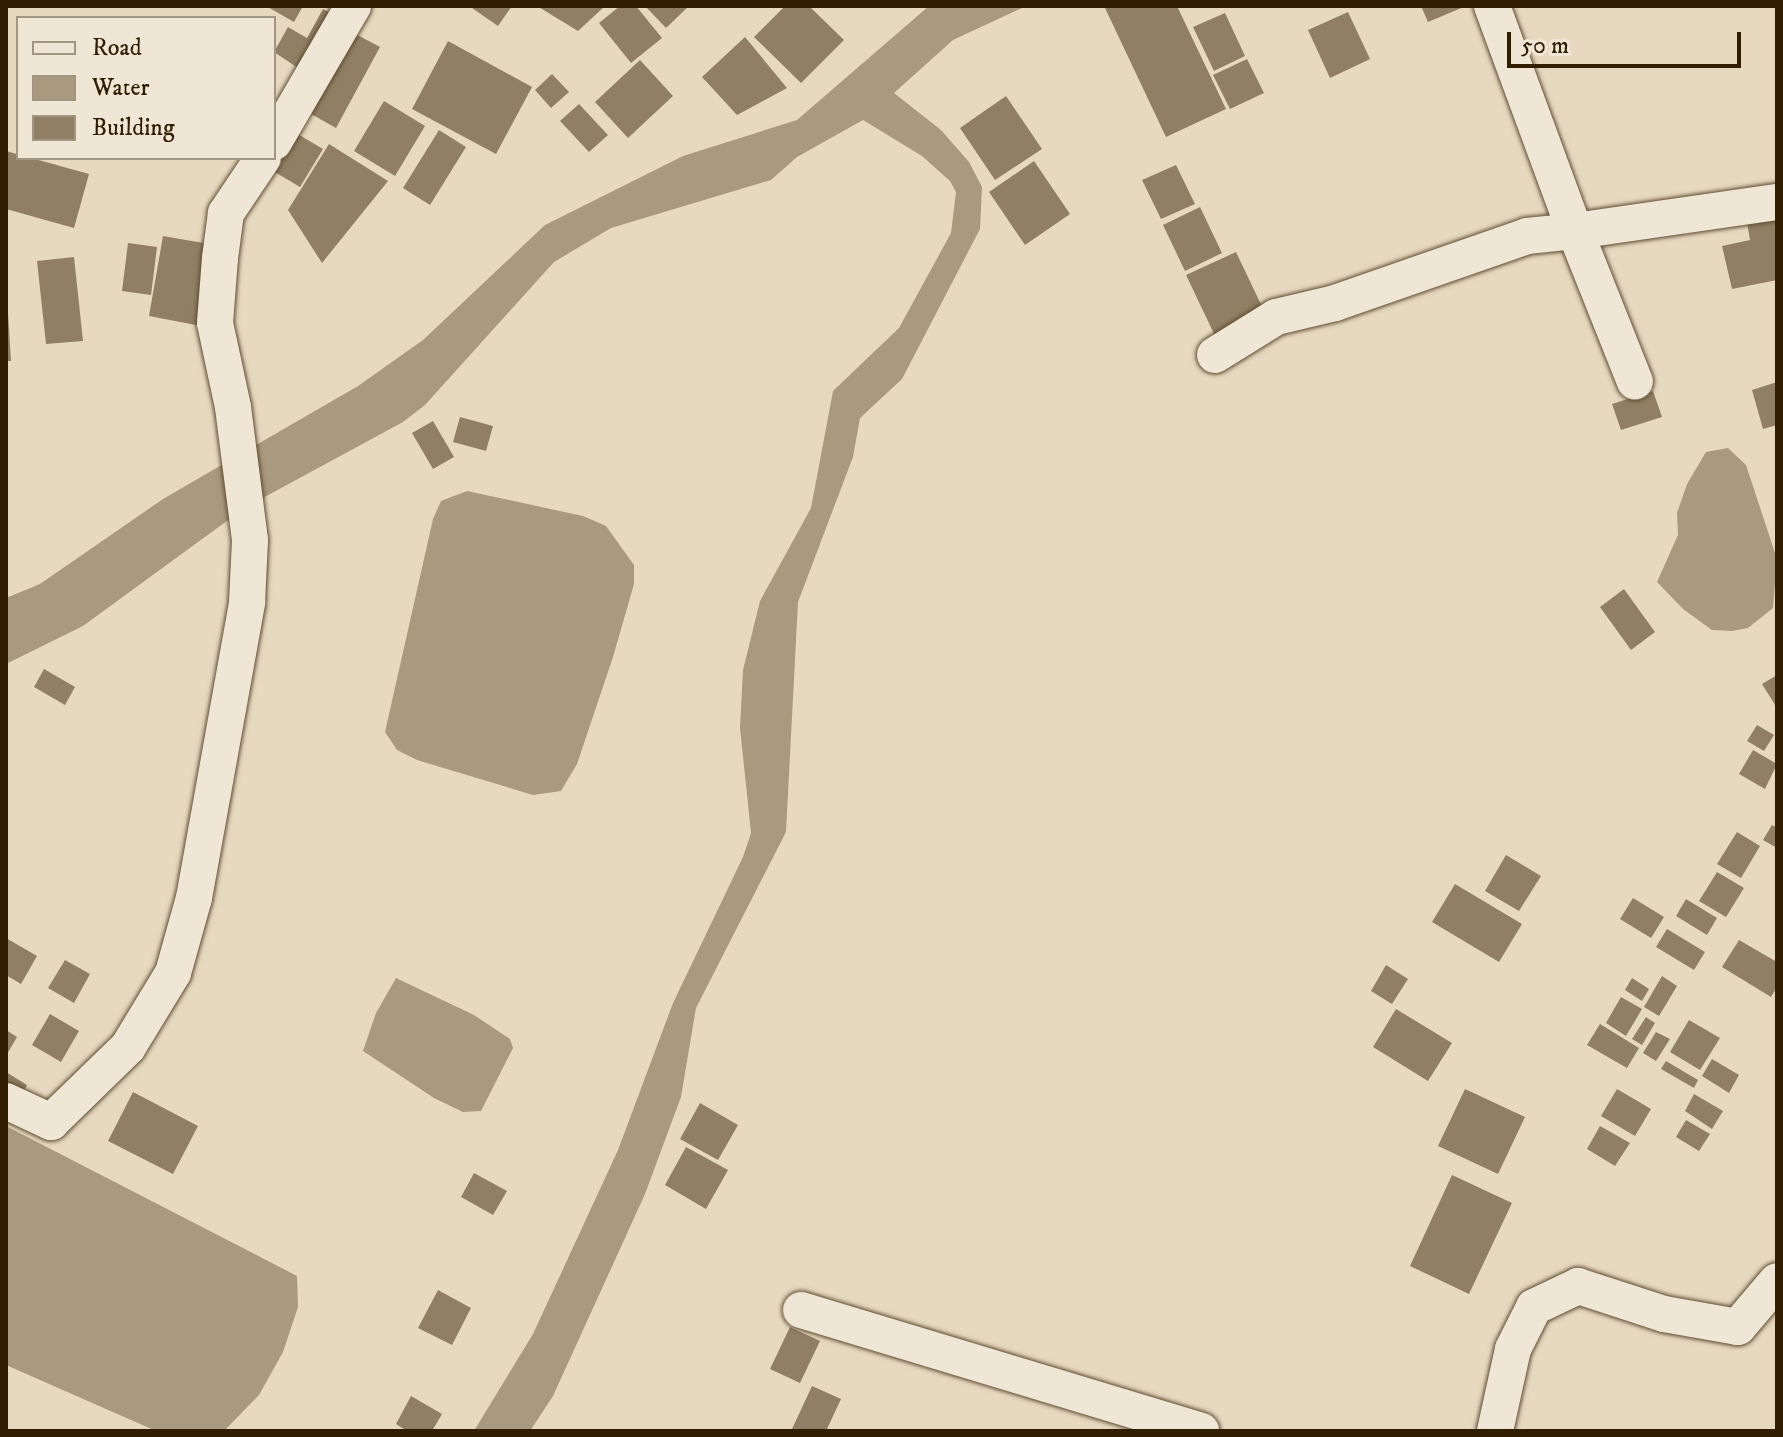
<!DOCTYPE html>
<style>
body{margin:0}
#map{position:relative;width:1783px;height:1437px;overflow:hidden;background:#e7d9c0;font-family:"IM FELL DW Pica",serif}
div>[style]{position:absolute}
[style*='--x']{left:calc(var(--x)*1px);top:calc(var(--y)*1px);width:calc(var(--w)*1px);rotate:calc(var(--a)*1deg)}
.water>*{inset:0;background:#a9997f}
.building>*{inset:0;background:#907f64}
.roads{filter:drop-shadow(0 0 2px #5e4c30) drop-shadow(0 0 2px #5e4c30)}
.minor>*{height:36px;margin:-18px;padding:0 18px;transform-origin:18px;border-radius:18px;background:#efe6d6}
span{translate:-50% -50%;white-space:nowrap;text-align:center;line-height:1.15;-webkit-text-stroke:7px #efe6d6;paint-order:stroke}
.frame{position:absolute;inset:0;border:8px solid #311d00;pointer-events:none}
.legend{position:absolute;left:16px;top:16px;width:260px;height:144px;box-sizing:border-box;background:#efe6d6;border:2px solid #a39680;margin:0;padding:10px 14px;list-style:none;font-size:24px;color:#311d00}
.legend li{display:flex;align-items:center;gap:16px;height:40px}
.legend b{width:40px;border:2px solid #a39680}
.scale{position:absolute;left:1507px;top:32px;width:234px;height:36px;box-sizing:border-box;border:4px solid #311d00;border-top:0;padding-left:10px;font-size:24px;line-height:28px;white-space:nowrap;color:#311d00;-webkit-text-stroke:6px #efe6d6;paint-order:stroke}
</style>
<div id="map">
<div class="water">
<i style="clip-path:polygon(929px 6px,1026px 6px,953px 40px,894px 93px,941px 130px,969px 162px,982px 187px,980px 229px,902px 379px,860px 418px,853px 457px,798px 602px,786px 832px,696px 1008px,681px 1097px,645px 1194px,553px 1396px,530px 1431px,474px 1431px,533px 1334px,618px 1150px,673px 1003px,743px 857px,751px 833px,740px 728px,743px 670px,760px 601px,811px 508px,833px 391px,899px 328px,951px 233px,956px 192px,950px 181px,922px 156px,863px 120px,797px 157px,771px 180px,611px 228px,554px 262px,425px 405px,403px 422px,246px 507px,83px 626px,6px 664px,6px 598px,40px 584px,163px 499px,358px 386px,423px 340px,545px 225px,683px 156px,797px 120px)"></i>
<i style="clip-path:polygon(1728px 448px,1746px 465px,1777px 559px,1773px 608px,1748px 628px,1732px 631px,1712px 630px,1683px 609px,1657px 582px,1678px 535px,1677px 513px,1687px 484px,1706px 452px)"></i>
<i style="clip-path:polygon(467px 491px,583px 516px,606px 526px,634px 565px,634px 584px,613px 657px,577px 764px,561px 791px,533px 795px,417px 760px,397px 750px,385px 732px,433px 519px,441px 501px)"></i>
<i style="clip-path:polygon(396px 978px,474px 1015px,510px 1039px,513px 1048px,481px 1111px,463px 1112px,434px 1098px,363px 1051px,376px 1013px)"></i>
<i style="clip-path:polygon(6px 1126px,297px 1276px,298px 1307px,283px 1352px,259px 1395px,224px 1431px,156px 1431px,6px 1365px)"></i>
</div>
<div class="building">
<i style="clip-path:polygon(266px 6px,303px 6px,294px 22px)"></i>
<i style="clip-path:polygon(469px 6px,512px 6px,498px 26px)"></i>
<i style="clip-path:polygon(537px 6px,605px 6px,578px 31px)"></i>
<i style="clip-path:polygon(620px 6px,636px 6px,662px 38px,631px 63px,599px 23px)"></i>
<i style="clip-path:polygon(645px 6px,689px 6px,666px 28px)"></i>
<i style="clip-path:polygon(785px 6px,809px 6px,844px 40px,801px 83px,754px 37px)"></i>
<i style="clip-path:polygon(1177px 6px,1226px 109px,1166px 137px,1105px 8px)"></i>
<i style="clip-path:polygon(1421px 6px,1466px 6px,1428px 22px)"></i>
<i style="clip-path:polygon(323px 9px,342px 19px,310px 76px,274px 52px,288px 27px,307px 38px)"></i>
<i style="clip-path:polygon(1348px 12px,1370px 59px,1330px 78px,1308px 30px)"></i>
<i style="clip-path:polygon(1225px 13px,1245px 56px,1214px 71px,1193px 27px)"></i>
<i style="clip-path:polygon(348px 30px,380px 47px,336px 128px,304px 110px)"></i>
<i style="clip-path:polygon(745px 37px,787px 88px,737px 115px,702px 77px)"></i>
<i style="clip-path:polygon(448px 41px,532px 87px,496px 154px,412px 109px)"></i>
<i style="clip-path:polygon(1247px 59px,1264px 93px,1230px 109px,1213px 75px)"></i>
<i style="clip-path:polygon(640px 60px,673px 96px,628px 138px,595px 102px)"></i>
<i style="clip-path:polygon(552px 74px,569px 92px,551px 108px,535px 90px)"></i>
<i style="clip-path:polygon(1006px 96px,1042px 149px,995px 180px,960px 128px)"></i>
<i style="clip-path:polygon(384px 101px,425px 126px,395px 176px,354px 151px)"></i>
<i style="clip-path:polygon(579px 104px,608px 135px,589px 152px,560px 121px)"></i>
<i style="clip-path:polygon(439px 130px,466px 147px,430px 205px,403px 188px)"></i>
<i style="clip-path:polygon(296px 133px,323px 149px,300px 187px,273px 171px)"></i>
<i style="clip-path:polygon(329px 144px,388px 181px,322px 263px,288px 210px)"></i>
<i style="clip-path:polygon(6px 151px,89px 174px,74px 228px,6px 209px)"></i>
<i style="clip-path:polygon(1034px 161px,1070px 214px,1025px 245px,989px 192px)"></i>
<i style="clip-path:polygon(1176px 165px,1195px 204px,1161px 219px,1142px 180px)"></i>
<i style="clip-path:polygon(1200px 207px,1222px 253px,1185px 271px,1163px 225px)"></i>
<i style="clip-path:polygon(1777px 216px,1777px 280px,1732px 289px,1722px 246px,1750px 240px,1747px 222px)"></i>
<i style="clip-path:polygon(163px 236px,215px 245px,201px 326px,149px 316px)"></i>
<i style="clip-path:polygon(128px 243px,157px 247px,151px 295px,122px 291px)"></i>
<i style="clip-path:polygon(1236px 252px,1267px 317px,1217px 340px,1186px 275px)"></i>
<i style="clip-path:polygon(74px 257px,83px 341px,46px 344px,37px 261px)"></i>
<i style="clip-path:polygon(6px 313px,8px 313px,11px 361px,6px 361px)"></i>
<i style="clip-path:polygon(1777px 382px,1777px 425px,1763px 429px,1752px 390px)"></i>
<i style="clip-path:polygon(1653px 391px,1662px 417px,1621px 430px,1612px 404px)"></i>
<i style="clip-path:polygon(460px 417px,493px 426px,486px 451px,453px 442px)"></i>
<i style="clip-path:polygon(433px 421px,454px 457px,433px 469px,412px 433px)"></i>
<i style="clip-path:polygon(1624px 589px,1655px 632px,1631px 650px,1600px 607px)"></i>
<i style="clip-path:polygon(44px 669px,75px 687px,65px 705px,34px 687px)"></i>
<i style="clip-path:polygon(1777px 675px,1777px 708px,1762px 684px)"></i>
<i style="clip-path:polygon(1757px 725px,1774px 735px,1764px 751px,1747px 741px)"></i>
<i style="clip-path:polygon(1753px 750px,1777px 764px,1765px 789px,1739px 774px)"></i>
<i style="clip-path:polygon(1772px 825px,1777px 828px,1777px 848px,1763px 840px)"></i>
<i style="clip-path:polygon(1737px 832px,1760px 846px,1741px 878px,1717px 864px)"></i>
<i style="clip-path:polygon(1506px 855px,1541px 876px,1519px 911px,1485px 891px)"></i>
<i style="clip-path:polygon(1717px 872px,1744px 888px,1726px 917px,1699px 901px)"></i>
<i style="clip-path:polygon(1455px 884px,1522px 924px,1499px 962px,1432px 922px)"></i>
<i style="clip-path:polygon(1633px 898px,1664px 917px,1651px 938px,1620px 919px)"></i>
<i style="clip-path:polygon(1686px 899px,1717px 918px,1707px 935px,1676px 916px)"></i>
<i style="clip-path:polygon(1667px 929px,1705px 952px,1694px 970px,1656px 947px)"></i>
<i style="clip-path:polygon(6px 938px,37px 956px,21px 984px,6px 975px)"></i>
<i style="clip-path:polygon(1739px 940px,1777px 962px,1777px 987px,1771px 997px,1722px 967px)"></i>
<i style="clip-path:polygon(65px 960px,90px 974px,74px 1003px,48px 988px)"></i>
<i style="clip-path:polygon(1386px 965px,1408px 979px,1392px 1004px,1371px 991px)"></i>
<i style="clip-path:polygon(1662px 976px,1677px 986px,1659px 1016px,1644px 1007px)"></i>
<i style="clip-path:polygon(1632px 978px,1649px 989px,1642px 1001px,1625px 990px)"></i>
<i style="clip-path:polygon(1621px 997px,1642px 1009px,1626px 1036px,1606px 1023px)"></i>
<i style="clip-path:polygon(1396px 1009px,1452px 1043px,1428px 1081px,1373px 1047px)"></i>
<i style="clip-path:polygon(50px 1014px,79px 1031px,61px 1062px,32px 1045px)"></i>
<i style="clip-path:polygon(1646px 1017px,1655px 1023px,1642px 1045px,1632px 1039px)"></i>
<i style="clip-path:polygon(1689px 1020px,1720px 1038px,1700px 1070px,1670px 1052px)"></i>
<i style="clip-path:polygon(1600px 1024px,1639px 1048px,1627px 1068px,1587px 1045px)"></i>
<i style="clip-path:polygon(6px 1030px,17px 1037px,6px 1056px)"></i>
<i style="clip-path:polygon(1656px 1032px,1670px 1039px,1656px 1061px,1643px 1053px)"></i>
<i style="clip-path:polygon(1712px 1059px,1739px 1075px,1729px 1093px,1702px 1076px)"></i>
<i style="clip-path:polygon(1666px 1061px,1698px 1080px,1694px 1088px,1661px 1069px)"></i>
<i style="clip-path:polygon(6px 1072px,27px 1085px,17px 1103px,6px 1097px)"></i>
<i style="clip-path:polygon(1465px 1089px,1525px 1117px,1498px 1174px,1438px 1146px)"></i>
<i style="clip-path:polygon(1617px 1089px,1651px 1109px,1635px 1136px,1601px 1116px)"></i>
<i style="clip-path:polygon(133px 1092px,198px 1126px,173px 1174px,108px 1141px)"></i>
<i style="clip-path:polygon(1694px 1094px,1723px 1111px,1712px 1129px,1685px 1111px)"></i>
<i style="clip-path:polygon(700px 1103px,738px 1125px,718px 1160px,680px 1139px)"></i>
<i style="clip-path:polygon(1686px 1120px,1710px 1134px,1699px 1151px,1676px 1137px)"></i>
<i style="clip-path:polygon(1600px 1126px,1630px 1143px,1615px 1166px,1587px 1149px)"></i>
<i style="clip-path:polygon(686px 1147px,728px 1170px,706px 1209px,665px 1185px)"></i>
<i style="clip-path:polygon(474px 1173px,507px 1191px,493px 1215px,461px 1197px)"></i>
<i style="clip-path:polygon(1452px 1175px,1512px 1203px,1469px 1294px,1410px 1266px)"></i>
<i style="clip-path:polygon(438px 1290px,471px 1308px,452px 1345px,418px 1328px)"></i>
<i style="clip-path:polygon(790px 1327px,820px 1341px,800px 1383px,770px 1369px)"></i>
<i style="clip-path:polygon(812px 1386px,841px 1399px,826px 1431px,797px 1431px,792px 1429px)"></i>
<i style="clip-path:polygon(411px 1396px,442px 1414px,432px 1431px,407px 1431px,396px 1424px)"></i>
</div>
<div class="roads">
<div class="minor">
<i style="--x:1492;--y:6;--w:240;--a:69.8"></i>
<i style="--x:1575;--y:231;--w:204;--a:-8.2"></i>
<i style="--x:274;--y:142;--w:157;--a:-59.8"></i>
<i style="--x:1215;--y:355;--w:72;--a:-31.9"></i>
<i style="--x:1276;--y:317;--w:61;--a:-13.3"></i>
<i style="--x:1335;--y:303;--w:203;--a:-19.2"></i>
<i style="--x:1527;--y:236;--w:48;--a:-5.9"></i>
<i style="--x:1575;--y:231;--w:162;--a:68.3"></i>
<i style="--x:6;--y:1101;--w:50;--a:25"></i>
<i style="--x:51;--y:1122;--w:107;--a:-44.2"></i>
<i style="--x:128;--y:1047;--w:87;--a:-58.7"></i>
<i style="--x:173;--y:973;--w:78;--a:-74.4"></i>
<i style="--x:194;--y:898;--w:301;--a:-79.8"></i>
<i style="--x:247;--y:602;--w:62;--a:-87.2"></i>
<i style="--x:250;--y:540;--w:134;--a:-97.3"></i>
<i style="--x:233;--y:407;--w:86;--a:-102.1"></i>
<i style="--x:215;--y:323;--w:65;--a:-85.6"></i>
<i style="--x:220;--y:258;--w:45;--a:-82.4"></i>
<i style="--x:226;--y:213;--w:66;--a:-56.1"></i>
<i style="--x:801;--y:1310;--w:418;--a:16.8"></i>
<i style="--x:1495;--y:1431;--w:84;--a:-77.6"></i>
<i style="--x:1513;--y:1349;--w:47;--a:-63.4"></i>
<i style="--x:1534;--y:1307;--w:49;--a:-25.5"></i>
<i style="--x:1578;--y:1286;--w:90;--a:18"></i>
<i style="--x:1664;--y:1314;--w:75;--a:10"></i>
<i style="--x:1738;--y:1327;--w:60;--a:-49.7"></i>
</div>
</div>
<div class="frame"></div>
<ul class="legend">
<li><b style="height:10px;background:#efe6d6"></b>Road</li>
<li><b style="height:22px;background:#a9997f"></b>Water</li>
<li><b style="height:22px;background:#907f64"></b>Building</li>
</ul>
<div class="scale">50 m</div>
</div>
